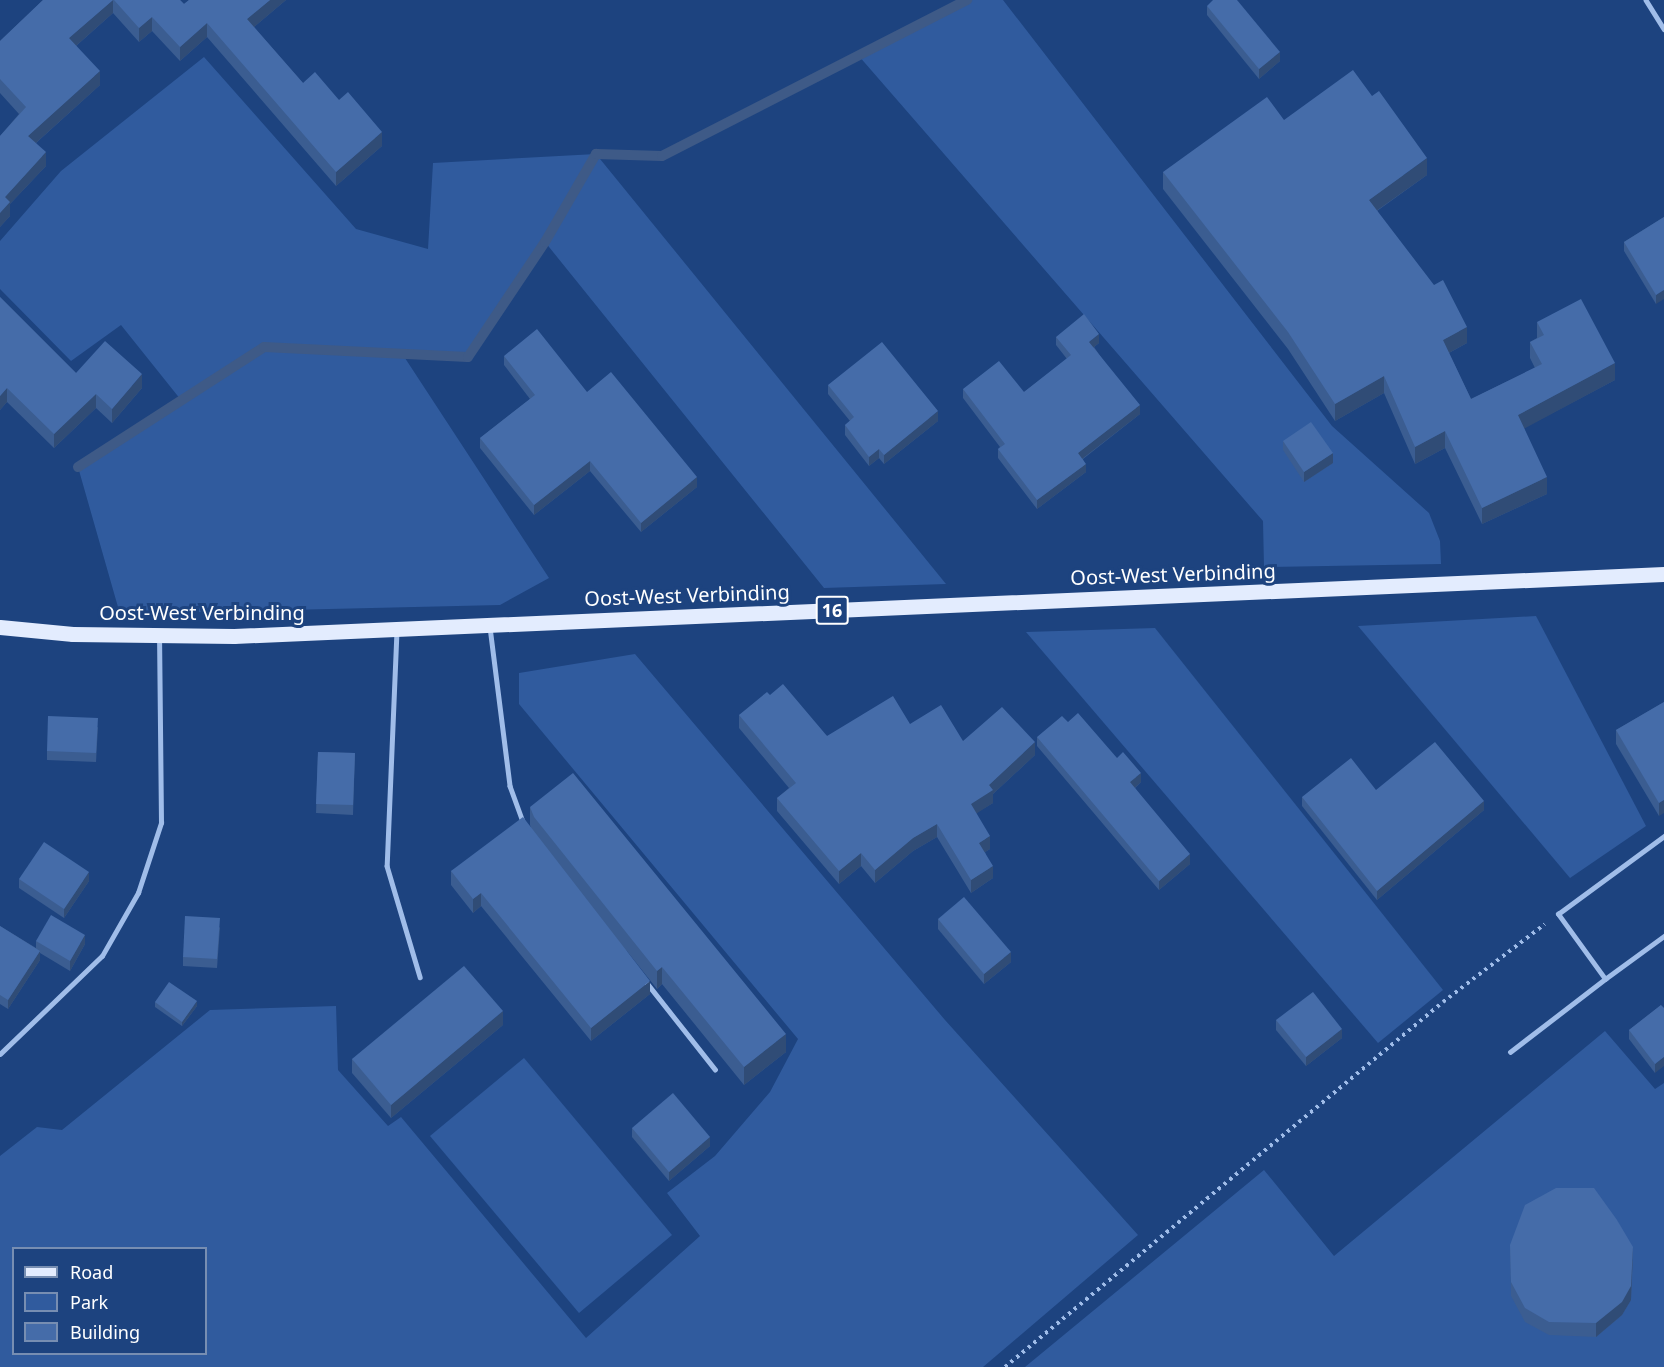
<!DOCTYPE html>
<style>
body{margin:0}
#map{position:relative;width:1664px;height:1367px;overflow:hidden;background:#1d437f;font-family:"Noto Sans",sans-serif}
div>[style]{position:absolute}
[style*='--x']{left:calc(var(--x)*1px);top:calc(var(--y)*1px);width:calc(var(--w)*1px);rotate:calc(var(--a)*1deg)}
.green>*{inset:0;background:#305b9e}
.stream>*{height:10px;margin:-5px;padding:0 5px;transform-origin:5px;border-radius:5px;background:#3e5a87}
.path>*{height:4px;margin-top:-2px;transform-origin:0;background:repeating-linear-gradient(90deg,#a0bde9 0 3px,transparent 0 7.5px)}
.service>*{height:4.5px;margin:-2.25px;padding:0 2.25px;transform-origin:2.25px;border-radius:2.25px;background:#a0bde9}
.primary>*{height:15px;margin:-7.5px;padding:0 7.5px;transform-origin:7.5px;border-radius:7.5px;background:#e3ecfe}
.wall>*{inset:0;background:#3b5d91}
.shaded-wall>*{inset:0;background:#304c76}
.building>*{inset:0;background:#456ca9}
span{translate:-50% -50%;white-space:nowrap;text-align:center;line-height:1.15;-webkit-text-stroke:6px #1d437f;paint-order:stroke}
.shield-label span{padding:2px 4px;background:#1d437f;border:2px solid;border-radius:4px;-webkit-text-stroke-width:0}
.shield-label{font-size:18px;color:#fff;font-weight:700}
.street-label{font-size:20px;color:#fff}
.legend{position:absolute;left:12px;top:1247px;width:195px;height:108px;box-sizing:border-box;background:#1d437f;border:2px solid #778eb2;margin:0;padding:8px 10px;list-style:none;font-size:18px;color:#fff}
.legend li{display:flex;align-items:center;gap:12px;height:30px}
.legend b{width:30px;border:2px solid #778eb2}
</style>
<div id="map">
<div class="green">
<i style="clip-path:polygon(967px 0,1003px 0,1332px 426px,1429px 513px,1440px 541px,1441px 564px,1264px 567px,1263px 521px,858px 55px)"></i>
<i style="clip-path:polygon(204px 57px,356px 229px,428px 249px,433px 163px,596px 154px,946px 584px,824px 588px,545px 242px,468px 357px,403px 355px,549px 578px,500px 605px,120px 614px,78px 467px,181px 400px,121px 325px,71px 361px,0 289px,0 241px,61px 171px)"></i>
<i style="clip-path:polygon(1536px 616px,1646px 826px,1570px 878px,1358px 626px)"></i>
<i style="clip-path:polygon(1155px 628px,1443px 990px,1378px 1043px,1026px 632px)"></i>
<i style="clip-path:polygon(evenodd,635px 654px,945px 1020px,1138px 1235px,983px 1367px,0 1367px,0 1156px,37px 1127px,62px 1130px,210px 1010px,336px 1006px,338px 1070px,388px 1126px,401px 1117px,586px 1338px,700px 1236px,667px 1193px,715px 1156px,770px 1092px,798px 1039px,519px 704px,519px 673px,635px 654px,14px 1248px,206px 1248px,206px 1354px,14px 1354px,14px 1248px)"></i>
<i style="clip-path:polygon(1605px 1031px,1655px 1089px,1664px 1083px,1664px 1367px,1025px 1367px,1264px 1170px,1334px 1256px)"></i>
<i style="clip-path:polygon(524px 1058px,672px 1235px,579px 1313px,430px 1136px)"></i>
</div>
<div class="stream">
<i style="--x:78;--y:467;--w:221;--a:-32.8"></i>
<i style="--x:264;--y:347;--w:204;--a:2.8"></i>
<i style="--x:468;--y:357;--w:138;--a:-56.2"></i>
<i style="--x:545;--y:242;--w:102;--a:-59.9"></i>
<i style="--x:596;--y:154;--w:66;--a:1.7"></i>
<i style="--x:662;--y:156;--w:343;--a:-27.1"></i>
</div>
<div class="path">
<i style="--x:1005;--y:1367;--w:570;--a:-39.81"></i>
<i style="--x:1443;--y:1002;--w:128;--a:-37.4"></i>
</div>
<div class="service">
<i style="--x:1646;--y:0;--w:34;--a:58"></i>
<i style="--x:490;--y:627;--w:160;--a:82.8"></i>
<i style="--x:510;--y:786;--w:38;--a:70"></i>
<i style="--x:397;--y:631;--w:235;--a:92.4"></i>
<i style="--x:387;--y:866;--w:116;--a:73.4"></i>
<i style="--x:1605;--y:979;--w:73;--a:-36.1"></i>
<i style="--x:647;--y:983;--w:110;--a:51.7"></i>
<i style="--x:1510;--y:1052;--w:120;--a:-37.5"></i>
<i style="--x:1605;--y:979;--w:80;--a:-125.9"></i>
<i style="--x:1558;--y:914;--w:132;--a:-36.3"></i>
<i style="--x:0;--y:1054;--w:141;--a:-43.9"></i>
<i style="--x:102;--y:956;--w:73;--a:-60.3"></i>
<i style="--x:138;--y:893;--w:74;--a:-71.8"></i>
<i style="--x:161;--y:823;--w:187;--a:-90.6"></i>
</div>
<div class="primary">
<i style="--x:0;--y:627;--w:73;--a:5.5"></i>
<i style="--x:73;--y:634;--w:161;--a:0.7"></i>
<i style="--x:234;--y:636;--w:1431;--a:-2.48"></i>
</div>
<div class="wall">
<i style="clip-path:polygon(43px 0,180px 0,184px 4px,189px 0,286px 0,254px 27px,303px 83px,339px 100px,382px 146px,336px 186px,207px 37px,180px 61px,152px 31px,139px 42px,113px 13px,76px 46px,100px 85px,36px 143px,46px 166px,10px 204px,10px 216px,0 227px,0 136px,19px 114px,0 93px,0 41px)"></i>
<i style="clip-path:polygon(1207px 6px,1280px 61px,1259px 79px,1207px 15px)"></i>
<i style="clip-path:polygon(1163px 172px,1427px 175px,1377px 211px,1467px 343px,1449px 353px,1471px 399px,1535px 368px,1530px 358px,1530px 342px,1537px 338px,1537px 322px,1615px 380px,1524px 428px,1547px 494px,1482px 524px,1445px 448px,1415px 464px,1384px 393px,1335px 421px,1288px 349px,1163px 189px)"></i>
<i style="clip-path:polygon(1664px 217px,1656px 304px,1624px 251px,1624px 242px)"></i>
<i style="clip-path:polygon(0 297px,76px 373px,142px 388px,112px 423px,96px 408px,54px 448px,7px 402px,0 410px)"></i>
<i style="clip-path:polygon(1056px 337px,1099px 343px,1094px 347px,1140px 414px,1083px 459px,1086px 472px,1037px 509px,998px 458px,998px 449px,1000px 447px,963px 398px,963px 389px,1024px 392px,1067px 359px,1056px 345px)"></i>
<i style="clip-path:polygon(504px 356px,587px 392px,697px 487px,641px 532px,590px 471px,534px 515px,480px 448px,480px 438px,530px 399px,504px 365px)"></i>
<i style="clip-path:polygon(828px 385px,938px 421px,884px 464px,879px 458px,869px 466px,845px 435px,845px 425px,850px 421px,828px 394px)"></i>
<i style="clip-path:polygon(1283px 441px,1333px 463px,1304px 482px,1283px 450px)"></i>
<i style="clip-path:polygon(770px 695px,827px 736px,910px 724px,963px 741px,1035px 755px,993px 794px,993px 803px,976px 813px,990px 849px,985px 852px,993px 878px,971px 893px,937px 837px,913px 851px,875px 883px,861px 866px,839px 884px,777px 811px,777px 798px,789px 788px,739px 728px,739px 715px)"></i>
<i style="clip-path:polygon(1664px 702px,1659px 816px,1616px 744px,1616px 730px)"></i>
<i style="clip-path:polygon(98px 727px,96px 762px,47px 760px,47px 751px)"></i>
<i style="clip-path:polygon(1037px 737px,1117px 758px,1141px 782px,1135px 788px,1190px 864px,1159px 890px,1037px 746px)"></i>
<i style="clip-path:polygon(318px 752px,355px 753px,353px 815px,316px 813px)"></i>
<i style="clip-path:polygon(1302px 797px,1484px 810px,1377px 900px,1302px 806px)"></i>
<i style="clip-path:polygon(530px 807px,786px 1052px,744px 1085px,662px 984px,657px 989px,626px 950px,650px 994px,591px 1041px,481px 906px,473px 913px,451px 885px,451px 871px,531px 828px,530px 825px)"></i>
<i style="clip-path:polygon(19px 879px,89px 881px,64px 918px,19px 888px)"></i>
<i style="clip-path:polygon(938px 919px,1011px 962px,984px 984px,938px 929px)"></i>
<i style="clip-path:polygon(0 926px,36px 948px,36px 941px,85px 944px,70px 971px,40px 953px,40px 960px,8px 1009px,0 1004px)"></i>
<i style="clip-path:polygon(220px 927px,217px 968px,183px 966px,183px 957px)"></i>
<i style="clip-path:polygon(155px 1002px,197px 1006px,182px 1026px,155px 1007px)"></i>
<i style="clip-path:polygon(1661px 1005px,1655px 1073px,1629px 1039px,1629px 1030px)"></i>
<i style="clip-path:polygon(1276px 1020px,1342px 1038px,1306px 1066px,1276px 1030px)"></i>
<i style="clip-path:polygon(503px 1025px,391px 1118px,352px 1073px,352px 1059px)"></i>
<i style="clip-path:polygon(632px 1128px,710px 1146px,669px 1181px,632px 1137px)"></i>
<i style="clip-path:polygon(1510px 1245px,1633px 1261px,1631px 1300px,1622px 1315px,1596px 1337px,1549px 1335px,1525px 1322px,1511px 1296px)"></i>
</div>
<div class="shaded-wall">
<i style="clip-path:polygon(113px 0,113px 13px,69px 52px,69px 38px)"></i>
<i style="clip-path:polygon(270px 0,286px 0,247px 33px,247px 19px)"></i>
<i style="clip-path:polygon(152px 17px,152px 31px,139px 42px,139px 28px)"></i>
<i style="clip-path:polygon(207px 23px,207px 37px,180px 61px,180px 47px)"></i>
<i style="clip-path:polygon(1280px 52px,1280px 61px,1259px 79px,1259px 69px)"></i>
<i style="clip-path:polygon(100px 71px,100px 85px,28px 150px,28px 136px)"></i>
<i style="clip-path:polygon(382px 132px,382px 146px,336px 186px,336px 172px)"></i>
<i style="clip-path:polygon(46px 152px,46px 166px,10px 204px,10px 216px,0 227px,0 213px,5px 197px)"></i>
<i style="clip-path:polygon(1427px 158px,1427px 175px,1369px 216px,1369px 200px)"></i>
<i style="clip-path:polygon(1664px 290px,1664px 299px,1656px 304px,1656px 295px)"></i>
<i style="clip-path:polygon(1467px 327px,1467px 343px,1443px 356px,1443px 340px)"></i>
<i style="clip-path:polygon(1099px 334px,1099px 343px,1089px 351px,1089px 342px)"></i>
<i style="clip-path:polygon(1615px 363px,1615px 380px,1518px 432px,1518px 415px)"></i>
<i style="clip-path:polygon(142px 374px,142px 388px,112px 423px,112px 409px)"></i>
<i style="clip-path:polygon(1384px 376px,1384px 393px,1335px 421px,1335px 404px)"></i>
<i style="clip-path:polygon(7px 388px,7px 402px,0 410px,0 396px)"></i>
<i style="clip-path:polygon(96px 394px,96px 408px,54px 448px,54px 434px)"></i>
<i style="clip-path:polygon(1140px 405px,1140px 414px,1078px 462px,1078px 453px)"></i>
<i style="clip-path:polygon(938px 411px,938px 421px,884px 464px,884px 455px)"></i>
<i style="clip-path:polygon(1445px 431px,1445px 448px,1415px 464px,1415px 447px)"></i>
<i style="clip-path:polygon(879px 449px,879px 458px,869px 466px,869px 457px)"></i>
<i style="clip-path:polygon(1333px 453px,1333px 463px,1304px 482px,1304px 472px)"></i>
<i style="clip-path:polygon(590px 461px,590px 471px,534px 515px,534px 505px)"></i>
<i style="clip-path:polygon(1086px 464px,1086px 472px,1037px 509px,1037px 500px)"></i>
<i style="clip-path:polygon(697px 477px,697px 487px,641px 532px,641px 523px)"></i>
<i style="clip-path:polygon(1547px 477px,1547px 494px,1482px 524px,1482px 508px)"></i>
<i style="clip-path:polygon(1035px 742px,1035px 755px,993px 794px,993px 803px,971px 817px,971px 804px,989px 785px)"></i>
<i style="clip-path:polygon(1141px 773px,1141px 782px,1130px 792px,1130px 782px)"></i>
<i style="clip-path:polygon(1664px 800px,1664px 813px,1659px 816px,1659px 803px)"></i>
<i style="clip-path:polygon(1484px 801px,1484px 810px,1377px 900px,1377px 891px)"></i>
<i style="clip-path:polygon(937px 824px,937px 837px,913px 851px,875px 883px,875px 870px,913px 838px)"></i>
<i style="clip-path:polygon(990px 836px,990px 849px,979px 856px,979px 843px)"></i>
<i style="clip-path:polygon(861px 853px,861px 866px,839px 884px,839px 871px)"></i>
<i style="clip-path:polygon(1190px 854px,1190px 864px,1159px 890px,1159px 881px)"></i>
<i style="clip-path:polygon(993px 866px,993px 878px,971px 893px,971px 880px)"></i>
<i style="clip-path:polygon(89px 872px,89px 881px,64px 918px,64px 909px)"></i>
<i style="clip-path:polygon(481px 893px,481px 906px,473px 913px,473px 899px)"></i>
<i style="clip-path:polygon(85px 935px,85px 944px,70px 971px,70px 961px)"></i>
<i style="clip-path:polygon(40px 951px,40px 960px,8px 1009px,8px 1000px)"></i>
<i style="clip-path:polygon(1011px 952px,1011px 962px,984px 984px,984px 974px)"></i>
<i style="clip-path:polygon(662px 967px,662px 984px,657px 989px,657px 971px)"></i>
<i style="clip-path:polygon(650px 981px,650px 994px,591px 1041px,591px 1028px)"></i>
<i style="clip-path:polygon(197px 1001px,197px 1006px,182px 1026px,182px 1022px)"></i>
<i style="clip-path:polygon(503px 1011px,503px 1025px,391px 1118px,391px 1105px)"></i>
<i style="clip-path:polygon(1342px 1029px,1342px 1038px,1306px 1066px,1306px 1057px)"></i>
<i style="clip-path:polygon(786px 1034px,786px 1052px,744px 1085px,744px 1067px)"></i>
<i style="clip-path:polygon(1664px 1057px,1664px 1066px,1655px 1073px,1655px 1064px)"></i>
<i style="clip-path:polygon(710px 1137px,710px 1146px,669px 1181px,669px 1172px)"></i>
<i style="clip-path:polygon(1633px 1247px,1631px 1300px,1622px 1315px,1596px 1337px,1596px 1323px)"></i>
</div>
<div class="building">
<i style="clip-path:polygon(43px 0,113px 0,69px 38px,100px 71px,28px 136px,46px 152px,5px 197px,10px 202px,0 213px,0 136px,26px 107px,0 79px,0 41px)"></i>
<i style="clip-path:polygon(114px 0,180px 0,184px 4px,189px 0,270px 0,247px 19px,303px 83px,315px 72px,339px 100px,348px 92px,382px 132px,336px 172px,207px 23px,180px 47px,152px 17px,139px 28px)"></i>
<i style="clip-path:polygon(1213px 0,1237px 0,1280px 52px,1259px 69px,1207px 6px)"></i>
<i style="clip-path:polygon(1353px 70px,1372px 96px,1379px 91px,1427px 158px,1369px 200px,1434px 285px,1443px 280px,1467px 327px,1443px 340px,1471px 399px,1542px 364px,1530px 342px,1544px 335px,1537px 322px,1581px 299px,1615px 363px,1518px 415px,1547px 477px,1482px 508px,1445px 431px,1415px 447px,1384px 376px,1335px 404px,1288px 332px,1163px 172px,1267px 97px,1284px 120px)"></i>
<i style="clip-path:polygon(1664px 217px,1664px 290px,1656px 295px,1624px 242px)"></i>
<i style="clip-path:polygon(0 297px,76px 373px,105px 341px,142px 374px,112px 409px,96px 394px,54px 434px,7px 388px,0 396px)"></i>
<i style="clip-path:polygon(1084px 314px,1099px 334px,1089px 342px,1140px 405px,1078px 453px,1086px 464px,1037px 500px,998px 449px,1005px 444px,963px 389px,999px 361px,1024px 392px,1071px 355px,1056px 337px)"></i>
<i style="clip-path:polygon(537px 329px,587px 392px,611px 372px,697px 477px,641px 523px,590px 461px,534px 505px,480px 438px,535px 395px,504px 356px)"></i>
<i style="clip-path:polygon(882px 342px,938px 411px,884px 455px,879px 449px,869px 457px,845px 425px,854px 417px,828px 385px)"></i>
<i style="clip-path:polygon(1311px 422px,1333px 453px,1304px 472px,1283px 441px)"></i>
<i style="clip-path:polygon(783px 684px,827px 736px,893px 696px,910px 724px,941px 705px,963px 741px,1002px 707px,1035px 742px,989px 785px,993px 790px,971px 804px,990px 836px,979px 843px,993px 866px,971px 880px,937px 824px,913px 838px,875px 870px,861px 853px,839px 871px,777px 798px,796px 783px,739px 715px,767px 692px,770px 695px)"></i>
<i style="clip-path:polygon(1664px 702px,1664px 800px,1659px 803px,1616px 730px)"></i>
<i style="clip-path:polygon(1078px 713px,1117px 758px,1123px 752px,1141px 773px,1130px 782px,1190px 854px,1159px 881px,1037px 737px,1062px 716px,1068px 722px)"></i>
<i style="clip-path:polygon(48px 716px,98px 718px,96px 753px,47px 751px)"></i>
<i style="clip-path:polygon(1435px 742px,1484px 801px,1377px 891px,1302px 797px,1351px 758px,1376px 790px)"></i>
<i style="clip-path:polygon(318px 752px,355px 753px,353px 805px,316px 804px)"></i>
<i style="clip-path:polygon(573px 773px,786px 1034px,744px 1067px,662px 967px,657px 971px,534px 817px,530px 807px)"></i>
<i style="clip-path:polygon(523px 817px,650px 981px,591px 1028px,481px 893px,473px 899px,451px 871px)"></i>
<i style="clip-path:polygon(44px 842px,89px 872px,64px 909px,19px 879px)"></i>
<i style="clip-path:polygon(964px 897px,1011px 952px,984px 974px,938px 919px)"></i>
<i style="clip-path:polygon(51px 915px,85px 935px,70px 961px,36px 941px)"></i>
<i style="clip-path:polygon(185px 916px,220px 918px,217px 959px,183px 957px)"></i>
<i style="clip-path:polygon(0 926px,40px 951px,8px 1000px,0 995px)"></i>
<i style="clip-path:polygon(464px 966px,503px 1011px,391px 1105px,352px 1059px)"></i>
<i style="clip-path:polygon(169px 982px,197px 1001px,182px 1022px,155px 1002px)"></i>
<i style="clip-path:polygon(1313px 992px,1342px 1029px,1306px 1057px,1276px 1020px)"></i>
<i style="clip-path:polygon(1661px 1005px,1664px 1008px,1664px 1057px,1655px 1064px,1629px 1030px)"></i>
<i style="clip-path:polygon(673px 1093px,710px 1137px,669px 1172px,632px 1128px)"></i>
<i style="clip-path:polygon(1556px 1188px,1594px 1188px,1617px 1220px,1633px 1247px,1631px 1286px,1622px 1302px,1596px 1323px,1549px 1322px,1525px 1308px,1511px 1282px,1510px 1245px,1525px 1205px)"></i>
</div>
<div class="shield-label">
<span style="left:832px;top:610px">16</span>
</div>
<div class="street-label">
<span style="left:1173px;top:574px;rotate:-2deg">Oost-West Verbinding</span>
<span style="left:687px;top:595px;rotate:-2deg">Oost-West Verbinding</span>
<span style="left:202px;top:612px">Oost-West Verbinding</span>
</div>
<ul class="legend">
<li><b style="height:8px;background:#e3ecfe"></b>Road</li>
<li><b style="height:16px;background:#305b9e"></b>Park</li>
<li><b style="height:16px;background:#456ca9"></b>Building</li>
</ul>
</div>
